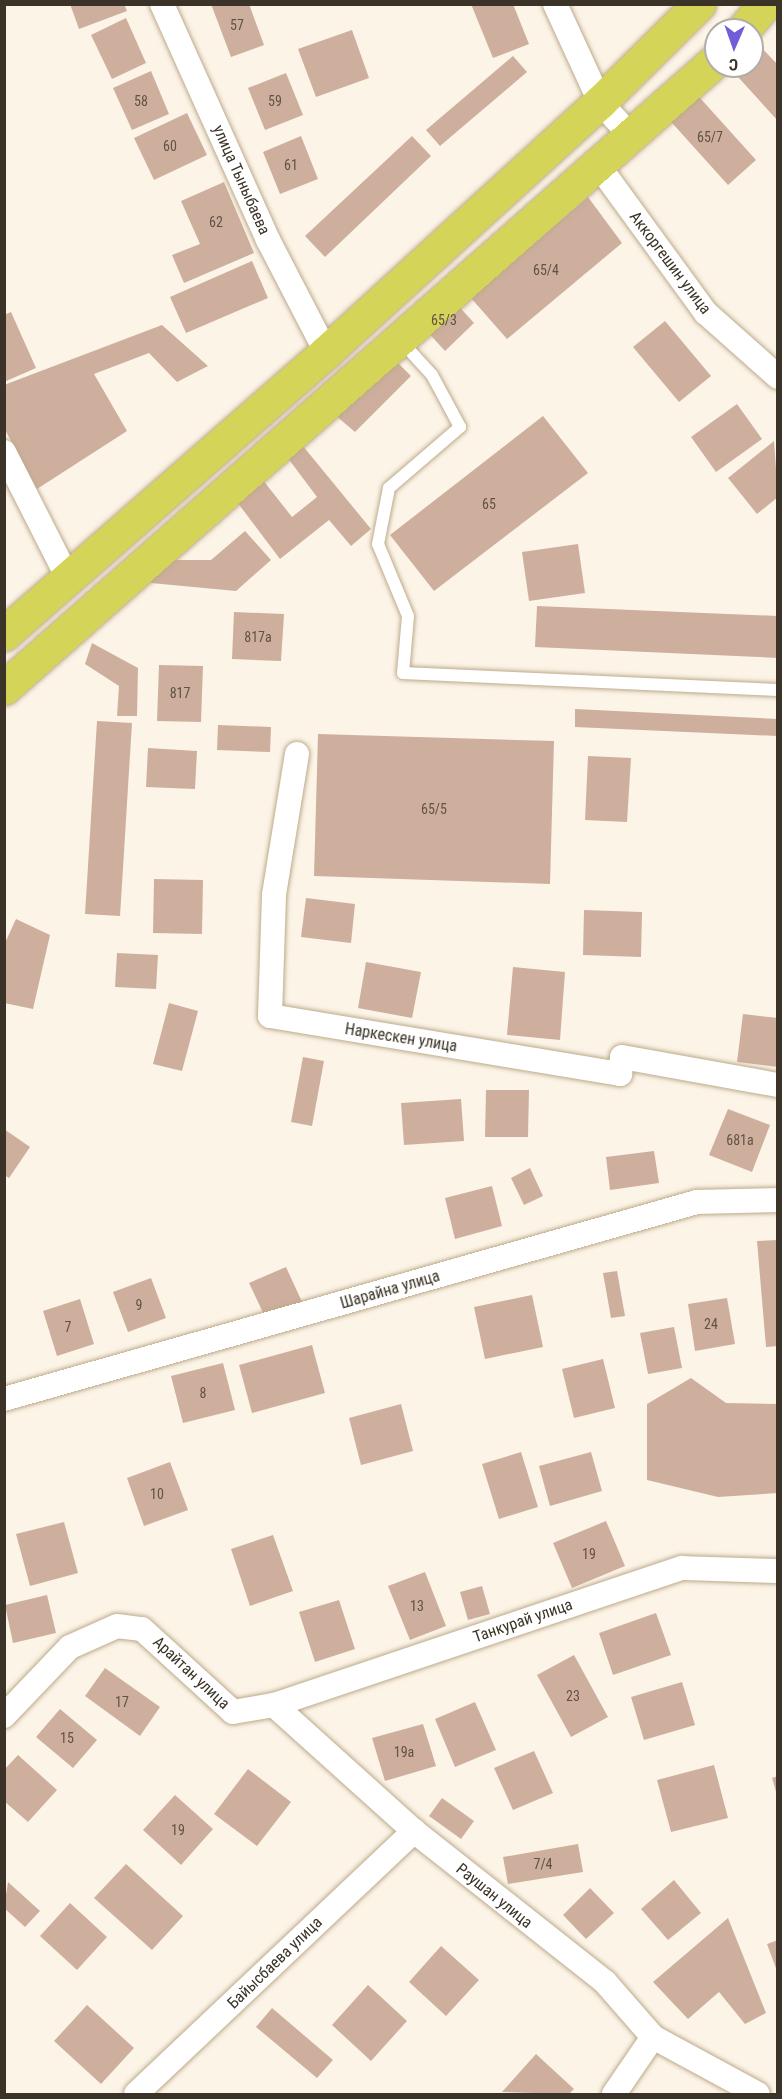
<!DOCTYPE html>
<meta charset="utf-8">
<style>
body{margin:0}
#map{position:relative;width:782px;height:2099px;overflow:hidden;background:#fcf4e7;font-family:"Roboto Condensed",sans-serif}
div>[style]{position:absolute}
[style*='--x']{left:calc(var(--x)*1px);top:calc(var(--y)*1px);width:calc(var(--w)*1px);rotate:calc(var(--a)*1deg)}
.building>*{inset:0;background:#ceaf9e}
.roads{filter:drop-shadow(0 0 2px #bdaa8b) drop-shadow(0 0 2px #bdaa8b)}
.lane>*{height:12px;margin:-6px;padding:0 6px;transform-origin:6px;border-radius:6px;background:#fff}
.street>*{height:24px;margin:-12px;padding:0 12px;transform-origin:12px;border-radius:12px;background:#fff}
.highway>*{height:33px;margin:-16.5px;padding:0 16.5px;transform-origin:16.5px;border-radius:16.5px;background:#d4d459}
span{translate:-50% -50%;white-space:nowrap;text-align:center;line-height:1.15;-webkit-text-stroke:4.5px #fff;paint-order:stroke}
.number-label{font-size:14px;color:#605245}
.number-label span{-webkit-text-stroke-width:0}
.street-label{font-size:16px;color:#3b3327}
.frame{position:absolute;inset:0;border:6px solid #3b3327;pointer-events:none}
.north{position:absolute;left:704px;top:18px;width:60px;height:60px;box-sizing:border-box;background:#fff;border:2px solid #b1ada9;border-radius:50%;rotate:182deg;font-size:16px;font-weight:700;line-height:24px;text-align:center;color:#3b3327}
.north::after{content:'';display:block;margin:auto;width:21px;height:27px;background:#735cd7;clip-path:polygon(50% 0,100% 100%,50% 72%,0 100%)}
</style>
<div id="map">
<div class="building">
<i style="clip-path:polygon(70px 4px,124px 4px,127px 11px,79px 29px)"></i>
<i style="clip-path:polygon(211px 4px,249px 4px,264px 45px,231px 57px)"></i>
<i style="clip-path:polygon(471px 4px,513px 4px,529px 44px,493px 58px)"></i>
<i style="clip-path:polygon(126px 18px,146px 63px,112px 79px,91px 35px)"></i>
<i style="clip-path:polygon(352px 30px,369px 78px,316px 97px,298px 49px)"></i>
<i style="clip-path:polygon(756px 42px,778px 65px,778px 121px,728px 66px,752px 66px)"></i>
<i style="clip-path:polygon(513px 56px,527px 72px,440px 146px,426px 130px)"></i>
<i style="clip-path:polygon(151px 71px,169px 114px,132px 130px,113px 88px)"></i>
<i style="clip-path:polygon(286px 73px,303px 115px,265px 130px,248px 88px)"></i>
<i style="clip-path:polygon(692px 89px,756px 160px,728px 185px,664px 114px)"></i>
<i style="clip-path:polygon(187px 113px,207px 155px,154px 180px,134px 138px)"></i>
<i style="clip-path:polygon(301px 136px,318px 179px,280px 194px,263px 152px)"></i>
<i style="clip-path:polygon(412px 136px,431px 156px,325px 257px,305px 236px)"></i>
<i style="clip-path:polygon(224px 182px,254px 253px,184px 283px,172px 255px,200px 244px,181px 201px)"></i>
<i style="clip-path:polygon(588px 197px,622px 243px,507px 339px,471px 298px)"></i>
<i style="clip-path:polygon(252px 261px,268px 298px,186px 333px,170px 297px)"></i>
<i style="clip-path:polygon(444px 290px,474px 323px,445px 351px,414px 317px)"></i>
<i style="clip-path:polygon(11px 312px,36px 368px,4px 382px,4px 315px)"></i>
<i style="clip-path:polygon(665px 321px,711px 376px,679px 402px,633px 347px)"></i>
<i style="clip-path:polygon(162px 325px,208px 366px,177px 382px,149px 353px,94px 374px,127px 431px,37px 489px,4px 428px,4px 385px)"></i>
<i style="clip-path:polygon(381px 346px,411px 376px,355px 432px,335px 415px)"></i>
<i style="clip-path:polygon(737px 404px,762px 439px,716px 472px,691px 437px)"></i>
<i style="clip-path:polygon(543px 416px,588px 473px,434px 591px,390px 535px)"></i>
<i style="clip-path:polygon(289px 429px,371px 529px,351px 546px,329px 520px,280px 559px,225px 486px,248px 461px,292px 517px,317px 497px,275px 441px)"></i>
<i style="clip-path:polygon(774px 441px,778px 497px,757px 514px,728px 478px)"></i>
<i style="clip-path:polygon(245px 531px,271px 560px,236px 591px,151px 583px,155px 560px,211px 560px)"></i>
<i style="clip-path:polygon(578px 544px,585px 593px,529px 601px,522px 552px)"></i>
<i style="clip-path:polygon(537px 606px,778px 616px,778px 658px,535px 647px)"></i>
<i style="clip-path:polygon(234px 612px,284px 614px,281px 661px,232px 659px)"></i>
<i style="clip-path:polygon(92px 643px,138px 668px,137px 716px,117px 716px,119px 686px,85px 664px)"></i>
<i style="clip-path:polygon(159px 665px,203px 666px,201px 722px,157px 721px)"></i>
<i style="clip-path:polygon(575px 709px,778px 719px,778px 736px,575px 727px)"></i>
<i style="clip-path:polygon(97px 721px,132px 723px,120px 916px,85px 914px)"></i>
<i style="clip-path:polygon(218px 725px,271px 727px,270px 752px,217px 750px)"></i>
<i style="clip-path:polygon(318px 734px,554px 741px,550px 884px,314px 876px)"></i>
<i style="clip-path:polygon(148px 748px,197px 751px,195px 789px,146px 787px)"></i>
<i style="clip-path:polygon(588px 756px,631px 758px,627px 822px,585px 820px)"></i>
<i style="clip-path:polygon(154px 879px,203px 880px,202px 934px,153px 933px)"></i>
<i style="clip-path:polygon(306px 898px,355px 904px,351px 943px,301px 937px)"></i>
<i style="clip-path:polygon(584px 910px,642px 912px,641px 957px,583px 955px)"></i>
<i style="clip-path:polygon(16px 919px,50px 935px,33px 1009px,4px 1003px,4px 945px)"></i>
<i style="clip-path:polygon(117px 953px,158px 955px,156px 989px,115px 987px)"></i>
<i style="clip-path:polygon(366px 962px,421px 972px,412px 1018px,358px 1008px)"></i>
<i style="clip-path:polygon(513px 967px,565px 972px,560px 1040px,507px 1035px)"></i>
<i style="clip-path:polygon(169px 1003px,198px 1011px,182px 1071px,153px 1064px)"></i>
<i style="clip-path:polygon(743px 1014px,778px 1018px,778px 1067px,737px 1062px)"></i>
<i style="clip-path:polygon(303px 1057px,324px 1061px,312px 1126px,291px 1122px)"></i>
<i style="clip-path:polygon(486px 1090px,529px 1090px,528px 1137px,485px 1137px)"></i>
<i style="clip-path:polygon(461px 1099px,464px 1141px,404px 1145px,401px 1103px)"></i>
<i style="clip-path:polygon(728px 1109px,770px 1125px,752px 1172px,709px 1155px)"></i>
<i style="clip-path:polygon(4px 1129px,30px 1147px,9px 1178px,4px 1175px)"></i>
<i style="clip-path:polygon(654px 1151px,659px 1183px,610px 1190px,606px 1157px)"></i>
<i style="clip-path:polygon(530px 1168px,543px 1196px,524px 1205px,511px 1178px)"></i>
<i style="clip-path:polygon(492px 1186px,502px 1226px,455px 1239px,445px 1198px)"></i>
<i style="clip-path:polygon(778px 1240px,778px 1346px,766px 1347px,757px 1241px)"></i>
<i style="clip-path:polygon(286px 1267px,303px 1304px,267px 1321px,249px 1283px)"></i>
<i style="clip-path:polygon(617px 1271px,625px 1316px,611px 1318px,603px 1273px)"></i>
<i style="clip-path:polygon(151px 1278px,166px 1318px,128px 1332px,113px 1292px)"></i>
<i style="clip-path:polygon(532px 1295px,543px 1347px,485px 1359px,474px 1307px)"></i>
<i style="clip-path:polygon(727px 1298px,735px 1344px,695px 1351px,688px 1304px)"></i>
<i style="clip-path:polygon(80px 1299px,94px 1344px,57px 1356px,43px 1311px)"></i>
<i style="clip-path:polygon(674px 1327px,682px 1368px,648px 1374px,640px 1333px)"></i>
<i style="clip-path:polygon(312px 1345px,325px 1393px,252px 1413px,239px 1365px)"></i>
<i style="clip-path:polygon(603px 1359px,615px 1408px,574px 1418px,562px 1369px)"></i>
<i style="clip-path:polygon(223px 1363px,235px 1410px,183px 1423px,171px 1376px)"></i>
<i style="clip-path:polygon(691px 1378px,726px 1403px,778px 1404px,778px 1493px,718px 1497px,647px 1480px,647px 1404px)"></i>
<i style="clip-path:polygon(401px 1404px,413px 1451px,361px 1465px,349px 1418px)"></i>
<i style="clip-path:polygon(521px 1452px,538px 1507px,499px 1519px,482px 1464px)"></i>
<i style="clip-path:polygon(591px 1452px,602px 1491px,550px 1506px,539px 1466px)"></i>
<i style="clip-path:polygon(170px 1462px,188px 1510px,144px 1526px,127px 1478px)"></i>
<i style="clip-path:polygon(606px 1521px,625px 1566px,572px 1588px,553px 1543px)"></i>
<i style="clip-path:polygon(64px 1522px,78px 1573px,30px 1586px,16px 1534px)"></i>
<i style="clip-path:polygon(273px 1535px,293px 1591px,250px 1606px,231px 1549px)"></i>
<i style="clip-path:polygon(425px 1572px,446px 1626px,410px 1640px,388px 1586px)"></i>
<i style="clip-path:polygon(482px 1586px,490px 1614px,468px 1620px,460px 1592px)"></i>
<i style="clip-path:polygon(47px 1595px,56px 1633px,13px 1643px,5px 1605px)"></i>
<i style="clip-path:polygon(339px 1600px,355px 1649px,315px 1662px,299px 1612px)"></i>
<i style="clip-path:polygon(656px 1613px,671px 1655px,613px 1675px,599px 1633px)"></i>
<i style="clip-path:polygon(574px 1655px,608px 1717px,571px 1737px,537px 1675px)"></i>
<i style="clip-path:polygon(105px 1668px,160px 1707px,140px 1736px,85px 1696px)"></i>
<i style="clip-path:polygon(682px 1682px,695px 1725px,644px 1740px,631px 1697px)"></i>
<i style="clip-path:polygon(475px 1702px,496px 1750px,455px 1767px,435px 1719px)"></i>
<i style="clip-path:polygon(60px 1709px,97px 1740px,73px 1768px,36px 1737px)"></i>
<i style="clip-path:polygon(423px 1724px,436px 1766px,385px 1781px,372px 1738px)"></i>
<i style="clip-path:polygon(534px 1751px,553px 1793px,513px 1810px,494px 1768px)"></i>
<i style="clip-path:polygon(18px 1755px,57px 1790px,28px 1822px,4px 1801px,4px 1770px)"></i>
<i style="clip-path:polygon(714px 1765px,728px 1818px,671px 1832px,657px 1780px)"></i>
<i style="clip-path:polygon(248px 1769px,291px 1802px,257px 1846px,214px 1814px)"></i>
<i style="clip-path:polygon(778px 1776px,778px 1795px,777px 1795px,772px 1778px)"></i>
<i style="clip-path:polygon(175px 1795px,213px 1829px,181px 1865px,143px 1830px)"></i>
<i style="clip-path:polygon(442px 1798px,474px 1821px,461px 1839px,429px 1816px)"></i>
<i style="clip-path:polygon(578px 1844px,583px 1872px,508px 1884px,503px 1857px)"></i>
<i style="clip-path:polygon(126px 1864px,183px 1916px,152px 1950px,94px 1898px)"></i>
<i style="clip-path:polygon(674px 1880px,701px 1913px,668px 1940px,641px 1909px)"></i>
<i style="clip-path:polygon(8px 1882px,40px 1911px,25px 1927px,4px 1908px)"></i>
<i style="clip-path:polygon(590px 1888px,614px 1913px,586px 1939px,563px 1915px)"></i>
<i style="clip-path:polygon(70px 1903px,107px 1937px,77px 1970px,40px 1936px)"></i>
<i style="clip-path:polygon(728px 1918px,766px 2013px,745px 2024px,719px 1992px,688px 2019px,653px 1982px)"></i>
<i style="clip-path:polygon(778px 1940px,778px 1971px,777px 1971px,767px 1944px)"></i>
<i style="clip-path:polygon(441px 1946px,479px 1980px,446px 2016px,409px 1982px)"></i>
<i style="clip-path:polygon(368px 1985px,407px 2021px,371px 2061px,332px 2025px)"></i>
<i style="clip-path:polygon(87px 2005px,134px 2048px,101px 2084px,54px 2041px)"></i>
<i style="clip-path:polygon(272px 2008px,333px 2060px,317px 2078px,256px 2027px)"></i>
<i style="clip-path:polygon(536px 2054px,574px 2089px,569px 2094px,502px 2092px)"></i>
</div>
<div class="roads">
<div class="lane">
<i style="--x:401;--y:341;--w:46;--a:47.6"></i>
<i style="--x:432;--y:375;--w:59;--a:61.7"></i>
<i style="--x:460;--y:427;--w:94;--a:139.3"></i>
<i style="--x:389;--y:488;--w:57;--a:101.1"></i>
<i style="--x:378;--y:544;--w:78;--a:67.4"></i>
<i style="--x:408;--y:616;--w:57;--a:95"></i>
<i style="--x:403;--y:673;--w:375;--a:2.6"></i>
</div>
<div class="street">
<i style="--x:162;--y:4;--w:259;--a:65.8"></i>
<i style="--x:268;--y:240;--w:126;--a:62.6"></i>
<i style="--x:555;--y:4;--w:108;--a:65.3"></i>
<i style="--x:600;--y:102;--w:46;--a:47.6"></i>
<i style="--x:598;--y:165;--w:183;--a:53.9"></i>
<i style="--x:706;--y:313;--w:96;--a:41.6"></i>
<i style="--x:4;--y:452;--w:139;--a:63.1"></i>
<i style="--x:297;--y:754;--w:143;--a:99.3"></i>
<i style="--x:274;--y:895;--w:121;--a:91.9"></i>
<i style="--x:270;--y:1016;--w:355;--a:9.4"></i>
<i style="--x:620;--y:1074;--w:17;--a:-83"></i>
<i style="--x:622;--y:1057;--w:158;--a:10.2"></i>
<i style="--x:4;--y:1399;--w:720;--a:-15.87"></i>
<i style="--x:697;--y:1202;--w:81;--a:-1.4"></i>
<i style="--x:274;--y:1705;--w:430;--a:-18.6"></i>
<i style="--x:682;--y:1568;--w:96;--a:1.8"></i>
<i style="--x:4;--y:1716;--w:95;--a:-46.3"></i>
<i style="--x:70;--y:1647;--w:51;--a:-24.1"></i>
<i style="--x:117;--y:1626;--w:25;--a:7"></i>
<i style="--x:142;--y:1629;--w:123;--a:42.4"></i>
<i style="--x:233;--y:1712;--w:42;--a:-9.7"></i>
<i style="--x:274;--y:1705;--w:188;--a:42"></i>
<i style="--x:414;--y:1831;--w:243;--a:38.3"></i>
<i style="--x:605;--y:1982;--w:73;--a:48.9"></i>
<i style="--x:653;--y:2037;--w:119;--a:28.5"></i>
<i style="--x:136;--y:2094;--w:383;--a:-43.4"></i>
<i style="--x:614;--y:2094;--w:69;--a:-55.6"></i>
</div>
<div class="highway">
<i style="--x:743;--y:30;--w:34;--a:-50"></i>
<i style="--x:4;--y:634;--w:428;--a:-41.2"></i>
<i style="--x:326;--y:352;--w:371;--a:-42.4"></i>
<i style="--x:600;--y:102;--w:139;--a:-44.7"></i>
<i style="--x:4;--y:688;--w:949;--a:-41.41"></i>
</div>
</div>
<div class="number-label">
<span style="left:237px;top:25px">57</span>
<span style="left:141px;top:101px">58</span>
<span style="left:275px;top:101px">59</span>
<span style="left:710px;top:137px">65/7</span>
<span style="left:170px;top:146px">60</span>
<span style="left:291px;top:165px">61</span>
<span style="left:216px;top:222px">62</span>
<span style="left:546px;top:270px">65/4</span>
<span style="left:444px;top:320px">65/3</span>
<span style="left:489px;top:504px">65</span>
<span style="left:258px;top:637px">817а</span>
<span style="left:180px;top:693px">817</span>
<span style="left:434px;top:809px">65/5</span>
<span style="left:740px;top:1140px">681а</span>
<span style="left:139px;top:1305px">9</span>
<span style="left:711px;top:1324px">24</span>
<span style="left:68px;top:1327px">7</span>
<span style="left:203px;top:1393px">8</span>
<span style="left:157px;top:1494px">10</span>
<span style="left:589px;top:1554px">19</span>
<span style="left:417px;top:1606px">13</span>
<span style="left:573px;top:1696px">23</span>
<span style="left:122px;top:1702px">17</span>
<span style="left:67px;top:1738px">15</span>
<span style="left:404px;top:1752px">19а</span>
<span style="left:178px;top:1830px">19</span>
<span style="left:543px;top:1864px">7/4</span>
</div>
<div class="street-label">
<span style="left:241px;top:180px;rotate:66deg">улица Тыныбаева</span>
<span style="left:670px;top:263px;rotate:53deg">Аккоргешин улица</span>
<span style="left:401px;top:1038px;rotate:9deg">Наркескен улица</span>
<span style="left:390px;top:1290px;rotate:-16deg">Шарайна улица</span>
<span style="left:523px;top:1621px;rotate:-19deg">Танкурай улица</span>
<span style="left:191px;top:1673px;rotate:43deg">Арайтан улица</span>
<span style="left:494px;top:1896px;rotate:39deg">Раушан улица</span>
<span style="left:275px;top:1963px;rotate:-44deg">Байысбаева улица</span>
</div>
<div class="frame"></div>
<div class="north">С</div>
</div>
